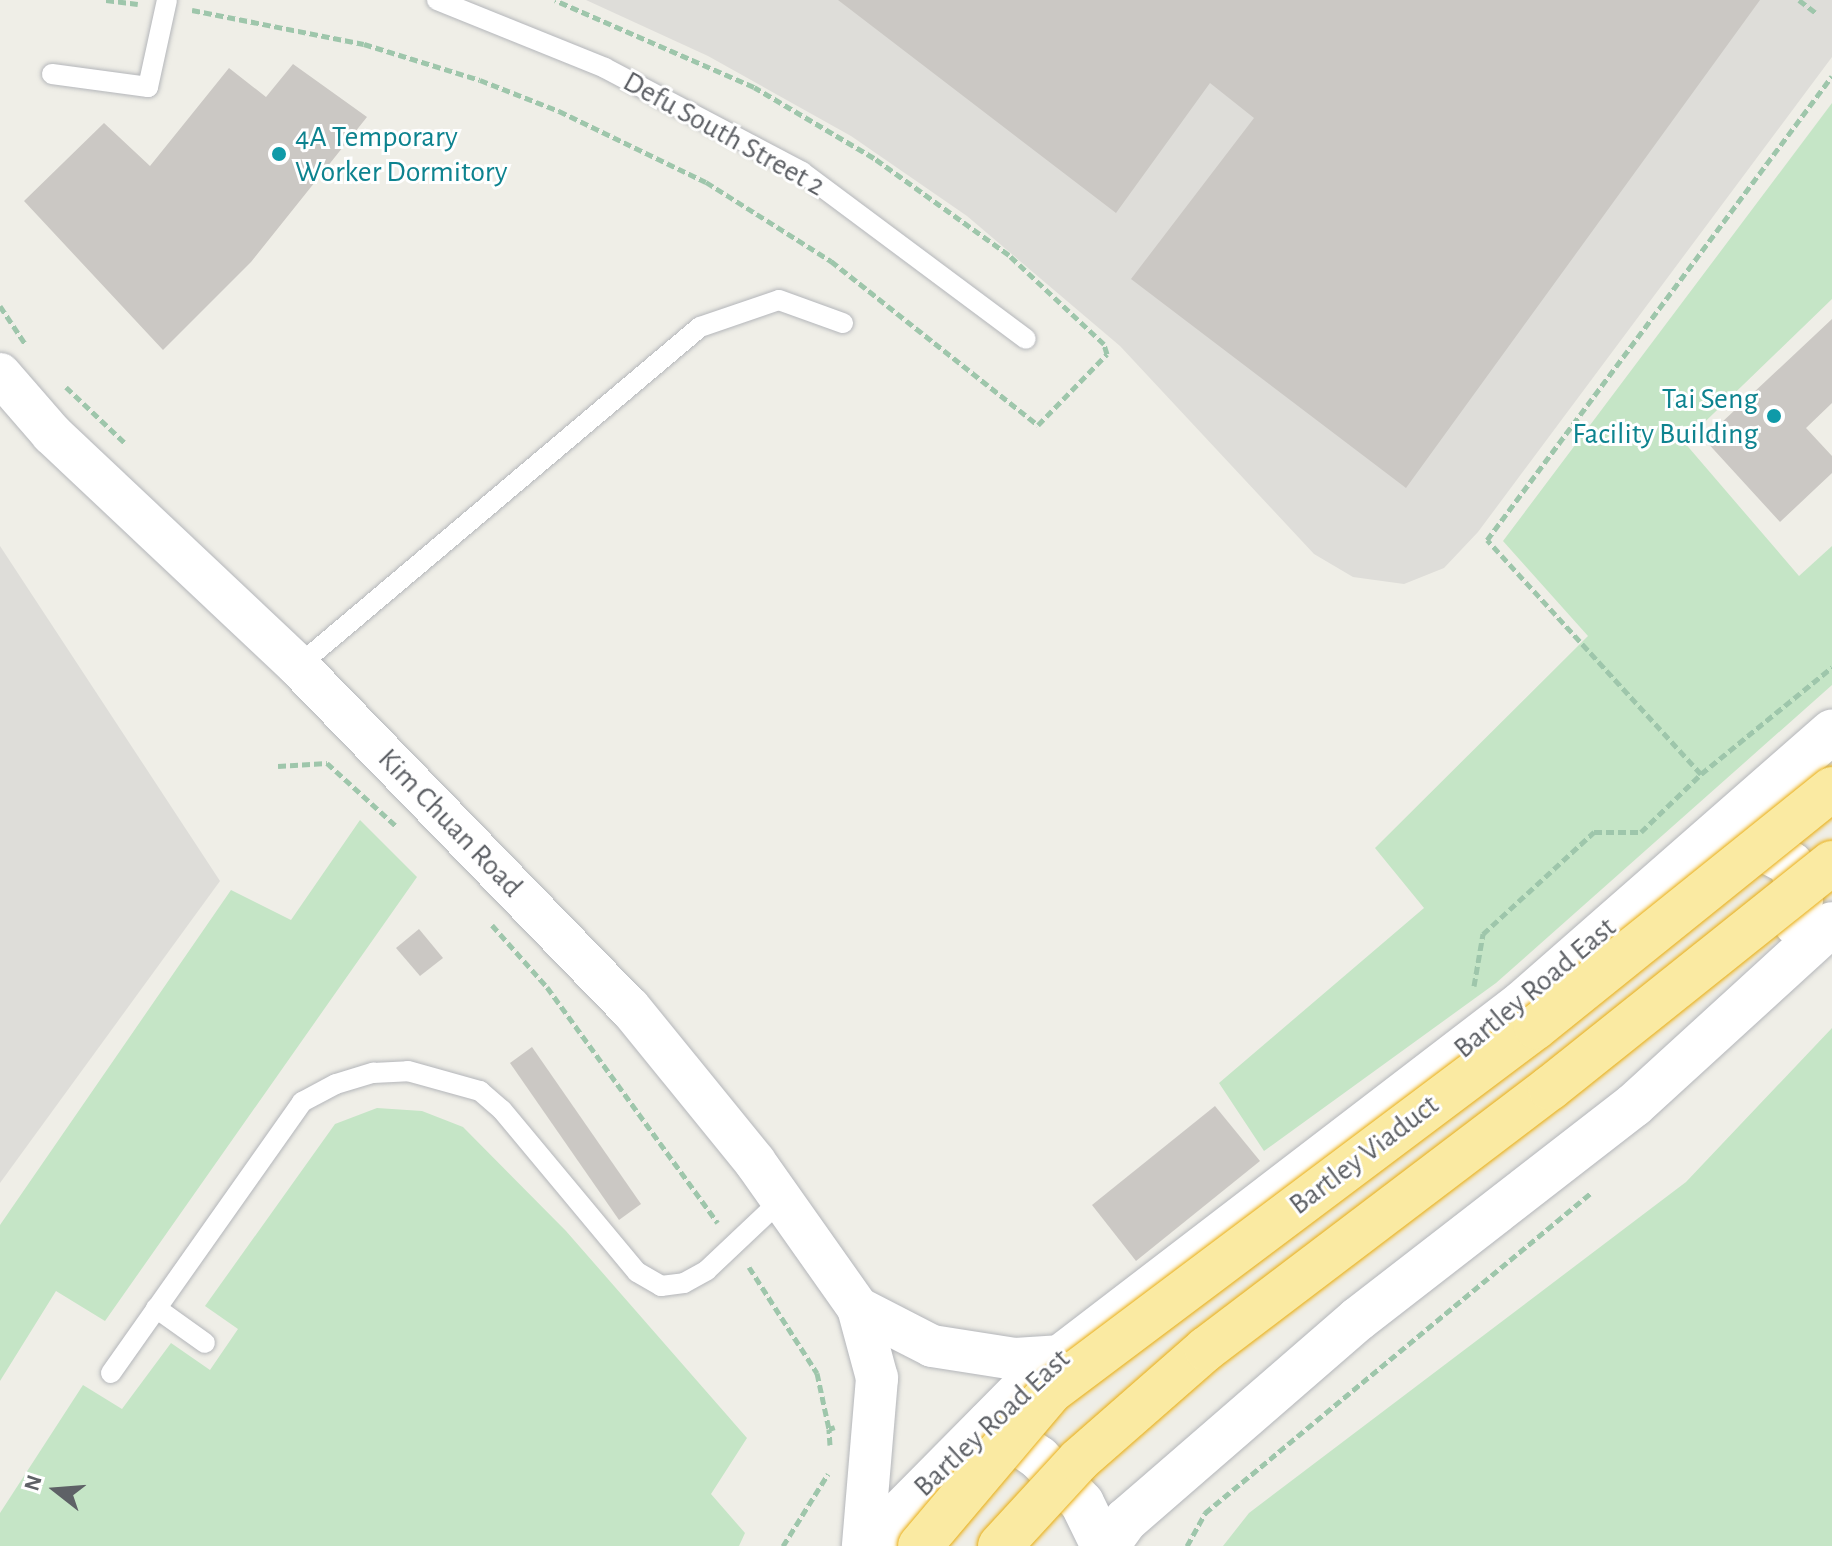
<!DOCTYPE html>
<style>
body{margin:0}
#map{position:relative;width:1832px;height:1546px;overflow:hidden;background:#efeee7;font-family:"Alegreya Sans",sans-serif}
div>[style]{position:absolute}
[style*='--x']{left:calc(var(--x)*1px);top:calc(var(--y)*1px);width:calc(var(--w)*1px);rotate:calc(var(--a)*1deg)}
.industrial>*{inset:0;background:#deddd9}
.green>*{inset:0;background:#c5e5c6}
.building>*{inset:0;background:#cbc8c4}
.path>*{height:5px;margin-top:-2.5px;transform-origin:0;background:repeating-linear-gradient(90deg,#9ec6ab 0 8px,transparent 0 12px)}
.roads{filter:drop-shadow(0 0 2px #b4b6ba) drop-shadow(0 0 2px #b4b6ba)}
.service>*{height:20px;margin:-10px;padding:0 10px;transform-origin:10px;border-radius:10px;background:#fff}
.minor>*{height:42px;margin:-21px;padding:0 21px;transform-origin:21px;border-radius:21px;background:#fff}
.secondary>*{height:44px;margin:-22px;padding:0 22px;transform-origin:22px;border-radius:22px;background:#fff}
.bridges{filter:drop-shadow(0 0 2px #eaad0c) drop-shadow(0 0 2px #eaad0c)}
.trunk-bridge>*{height:44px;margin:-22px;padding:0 22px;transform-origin:22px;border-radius:22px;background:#faeaa2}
.dots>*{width:22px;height:22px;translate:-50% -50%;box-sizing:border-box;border:4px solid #fff;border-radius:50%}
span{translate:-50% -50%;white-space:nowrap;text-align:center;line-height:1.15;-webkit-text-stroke:6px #fff;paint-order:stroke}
.street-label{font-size:30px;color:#5e6166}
.culture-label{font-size:30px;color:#0d838f}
.left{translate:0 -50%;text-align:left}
.right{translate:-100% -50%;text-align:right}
.north{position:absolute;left:16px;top:1450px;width:80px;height:80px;-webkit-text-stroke:6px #fff;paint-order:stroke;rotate:287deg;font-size:22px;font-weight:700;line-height:32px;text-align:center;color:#5e6166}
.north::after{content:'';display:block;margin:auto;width:28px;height:36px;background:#5e6166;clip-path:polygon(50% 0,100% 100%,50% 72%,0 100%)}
</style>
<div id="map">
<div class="industrial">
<i style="clip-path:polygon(586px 0,1832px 0,1832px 57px,1478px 532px,1444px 568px,1404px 584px,1353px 577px,1314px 554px,1120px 346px,967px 216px,851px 136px,708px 56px)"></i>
<i style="clip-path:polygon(0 546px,220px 881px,0 1183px)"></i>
</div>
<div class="green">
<i style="clip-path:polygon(1832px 103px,1832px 299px,1684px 442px,1799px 576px,1832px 546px,1832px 685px,1496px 983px,1264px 1151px,1219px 1083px,1424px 908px,1375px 848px,1588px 636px,1503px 541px)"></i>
<i style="clip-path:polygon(360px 820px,417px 877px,105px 1321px,56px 1291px,0 1381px,0 1225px,231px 890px,291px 920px)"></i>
<i style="clip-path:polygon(1832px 1028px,1832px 1546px,1223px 1546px,1249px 1513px,1686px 1182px)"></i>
<i style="clip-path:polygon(377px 1108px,422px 1111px,463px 1127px,566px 1231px,747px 1438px,711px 1494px,745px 1533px,739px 1546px,0 1546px,0 1513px,83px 1385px,122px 1409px,171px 1343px,210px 1370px,238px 1329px,205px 1306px,335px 1124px)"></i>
</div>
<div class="building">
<i style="clip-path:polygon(838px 0,1760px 0,1406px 488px,1131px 279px,1254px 118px,1210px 83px,1116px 213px)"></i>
<i style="clip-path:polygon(293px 64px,367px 117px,251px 262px,163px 350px,24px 201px,104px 123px,150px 166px,229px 68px,266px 97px)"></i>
<i style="clip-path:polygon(1832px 319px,1832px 403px,1806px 428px,1832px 456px,1832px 473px,1780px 522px,1704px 439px)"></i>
<i style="clip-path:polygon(419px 929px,443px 958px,420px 976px,396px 948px)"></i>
<i style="clip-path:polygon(532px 1047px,641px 1204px,619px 1220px,510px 1063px)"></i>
<i style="clip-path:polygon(1215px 1106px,1260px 1161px,1136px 1261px,1092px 1205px)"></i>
</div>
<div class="path">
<i style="--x:106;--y:0;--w:32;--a:7"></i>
<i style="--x:1799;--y:0;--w:21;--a:37"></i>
<i style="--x:192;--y:10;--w:175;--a:11.2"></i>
<i style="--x:364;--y:44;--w:121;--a:17.2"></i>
<i style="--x:480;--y:80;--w:85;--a:21.4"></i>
<i style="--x:559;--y:111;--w:163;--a:25.8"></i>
<i style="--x:706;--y:182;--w:148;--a:32.3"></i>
<i style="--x:831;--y:261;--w:264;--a:38.4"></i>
<i style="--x:1038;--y:425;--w:99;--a:-45.8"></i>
<i style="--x:1107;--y:354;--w:10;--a:-107"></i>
<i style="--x:1104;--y:344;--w:130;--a:-136.9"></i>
<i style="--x:1009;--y:255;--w:166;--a:-144.3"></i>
<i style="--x:874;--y:158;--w:139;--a:-149.4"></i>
<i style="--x:754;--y:87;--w:217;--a:-156.4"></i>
<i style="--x:0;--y:306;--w:47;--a:56.3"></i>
<i style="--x:66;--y:387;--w:83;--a:43.5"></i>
<i style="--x:278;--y:766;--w:49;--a:-3.5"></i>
<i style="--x:327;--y:763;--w:93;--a:42.4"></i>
<i style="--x:1701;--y:774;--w:317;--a:-132.4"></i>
<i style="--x:1487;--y:540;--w:578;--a:-53.37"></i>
<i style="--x:492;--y:925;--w:83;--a:48.4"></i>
<i style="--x:547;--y:987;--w:291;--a:54.1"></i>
<i style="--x:1474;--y:986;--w:53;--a:-80.2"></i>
<i style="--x:1483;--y:934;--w:151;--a:-42.6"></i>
<i style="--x:1594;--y:832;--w:47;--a:0"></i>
<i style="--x:1641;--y:832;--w:83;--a:-44"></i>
<i style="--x:1701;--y:774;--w:169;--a:-39.2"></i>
<i style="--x:749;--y:1267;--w:126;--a:57.3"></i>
<i style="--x:817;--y:1373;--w:57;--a:77.9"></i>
<i style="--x:830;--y:1445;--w:16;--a:-94"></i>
<i style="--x:829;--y:1429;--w:6;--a:-18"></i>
<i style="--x:783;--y:1546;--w:85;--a:-58"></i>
<i style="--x:1187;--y:1546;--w:38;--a:-61"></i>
<i style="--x:1205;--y:1513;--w:503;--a:-39.67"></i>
</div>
<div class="roads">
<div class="service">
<i style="--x:437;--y:0;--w:181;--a:22"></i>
<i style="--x:605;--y:68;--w:223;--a:27.8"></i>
<i style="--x:802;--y:172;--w:279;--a:36.7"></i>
<i style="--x:52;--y:74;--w:97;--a:7.7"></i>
<i style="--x:148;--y:87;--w:89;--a:-77.7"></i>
<i style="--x:298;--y:666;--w:526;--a:-40.14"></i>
<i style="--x:700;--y:327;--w:83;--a:-18.9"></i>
<i style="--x:779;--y:300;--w:68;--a:19.8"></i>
<i style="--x:156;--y:1308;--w:60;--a:35.5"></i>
<i style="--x:111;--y:1373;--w:332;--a:-54.8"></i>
<i style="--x:302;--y:1102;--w:38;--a:-28"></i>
<i style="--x:336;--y:1084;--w:39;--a:-17"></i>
<i style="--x:373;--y:1073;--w:35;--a:-3"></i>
<i style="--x:408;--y:1071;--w:75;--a:15.5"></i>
<i style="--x:480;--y:1091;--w:29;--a:41"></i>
<i style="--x:502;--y:1110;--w:211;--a:50.2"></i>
<i style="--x:637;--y:1272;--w:28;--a:30"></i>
<i style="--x:661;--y:1286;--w:23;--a:-7"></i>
<i style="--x:684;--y:1283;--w:26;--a:-29"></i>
<i style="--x:707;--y:1270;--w:102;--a:-43.4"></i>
</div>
<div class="minor">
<i style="--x:0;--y:374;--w:79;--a:49.1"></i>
<i style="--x:52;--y:434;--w:338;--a:43.3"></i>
<i style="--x:298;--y:666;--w:477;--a:45.9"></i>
<i style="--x:630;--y:1008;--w:198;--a:50.9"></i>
<i style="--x:755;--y:1162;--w:179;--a:54.8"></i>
<i style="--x:858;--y:1308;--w:73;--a:74.8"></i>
<i style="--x:877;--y:1378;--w:169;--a:94.8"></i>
<i style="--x:858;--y:1308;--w:83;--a:27.2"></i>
<i style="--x:932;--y:1346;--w:84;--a:8.9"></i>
<i style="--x:1015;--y:1359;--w:47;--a:-3.7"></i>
</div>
<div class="secondary">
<i style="--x:1727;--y:843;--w:19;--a:-9"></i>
<i style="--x:1746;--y:840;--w:51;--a:28.1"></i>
<i style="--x:1791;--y:864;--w:36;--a:74"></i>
<i style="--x:1801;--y:899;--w:25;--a:102"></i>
<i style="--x:989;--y:1423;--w:61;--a:35"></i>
<i style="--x:1039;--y:1458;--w:62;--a:46.3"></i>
<i style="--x:1082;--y:1503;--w:48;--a:64"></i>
<i style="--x:867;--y:1546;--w:236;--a:-45.3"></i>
<i style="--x:1033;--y:1378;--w:616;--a:-37.48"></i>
<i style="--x:1522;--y:1003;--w:412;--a:-41.2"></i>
<i style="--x:1107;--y:1546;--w:32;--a:-54"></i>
<i style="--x:1126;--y:1520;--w:307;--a:-40.9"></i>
<i style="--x:1358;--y:1319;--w:349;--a:-37.8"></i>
<i style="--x:1634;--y:1105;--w:268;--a:-42.4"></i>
</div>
</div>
<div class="bridges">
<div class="trunk-bridge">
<i style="--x:920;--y:1546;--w:202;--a:-49.8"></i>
<i style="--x:1050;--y:1392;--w:608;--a:-36.91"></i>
<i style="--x:1536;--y:1027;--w:380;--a:-38.8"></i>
<i style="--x:1000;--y:1546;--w:117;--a:-47.4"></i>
<i style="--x:1079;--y:1460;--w:169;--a:-41.2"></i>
<i style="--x:1206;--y:1349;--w:432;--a:-37.2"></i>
<i style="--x:1550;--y:1088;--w:361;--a:-38.6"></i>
</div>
</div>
<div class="dots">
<i style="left:279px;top:154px;background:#0f9aa8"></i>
<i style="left:1774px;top:416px;background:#0f9aa8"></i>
</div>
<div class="street-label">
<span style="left:724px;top:134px;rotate:29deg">Defu South Street 2</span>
<span style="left:450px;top:823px;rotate:46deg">Kim Chuan Road</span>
<span style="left:1535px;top:988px;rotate:-40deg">Bartley Road East</span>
<span style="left:1364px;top:1155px;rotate:-37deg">Bartley Viaduct</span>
<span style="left:992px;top:1423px;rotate:-43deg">Bartley Road East</span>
</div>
<div class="culture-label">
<span class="left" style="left:295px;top:154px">4A Temporary<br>Worker Dormitory</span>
<span class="right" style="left:1758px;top:416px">Tai Seng<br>Facility Building</span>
</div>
<div class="north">N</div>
</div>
